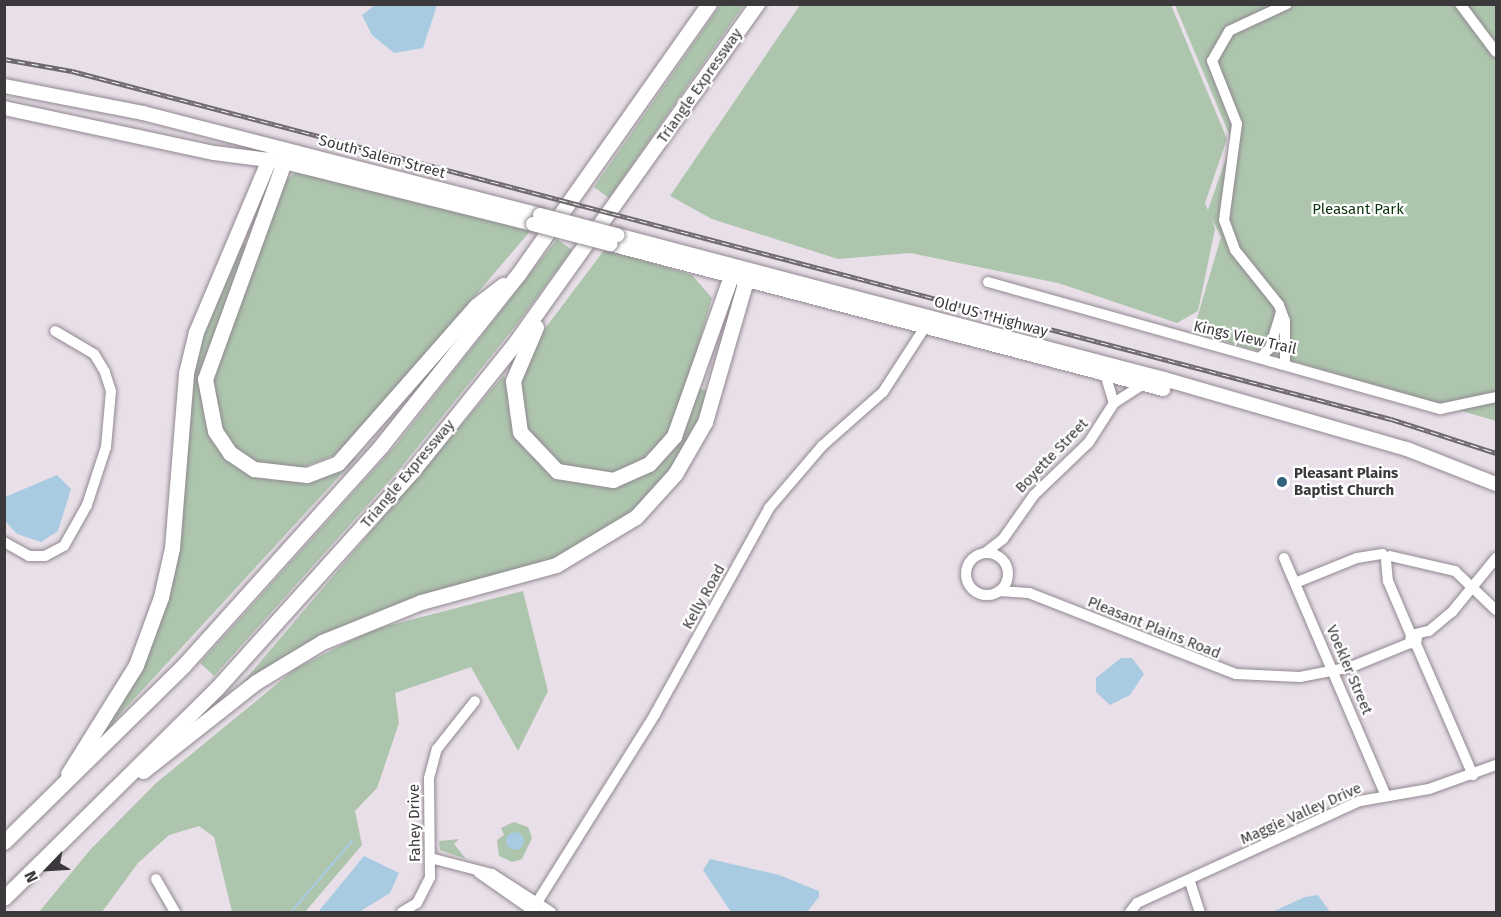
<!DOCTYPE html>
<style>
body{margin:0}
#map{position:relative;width:1501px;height:917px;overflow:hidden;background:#e8dfe8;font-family:"Fira Sans",sans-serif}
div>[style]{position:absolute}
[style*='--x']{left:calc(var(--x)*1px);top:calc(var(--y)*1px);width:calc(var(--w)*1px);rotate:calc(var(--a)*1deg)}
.green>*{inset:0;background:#adc5ad}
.water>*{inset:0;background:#a9cbe2}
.round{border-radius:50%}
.stream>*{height:2px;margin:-1px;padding:0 1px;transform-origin:1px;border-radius:1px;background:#a9cbe2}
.roads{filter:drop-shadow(0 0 2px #908890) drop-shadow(0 0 2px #908890)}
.minor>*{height:10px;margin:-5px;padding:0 5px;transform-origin:5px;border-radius:5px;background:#fff}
.minor>.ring{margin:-5px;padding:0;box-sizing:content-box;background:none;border:10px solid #fff;border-radius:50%}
.major>*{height:14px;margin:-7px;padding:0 7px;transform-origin:7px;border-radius:7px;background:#fff}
.highway>*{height:15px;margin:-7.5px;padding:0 7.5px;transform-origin:7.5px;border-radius:7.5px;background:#fff}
.rail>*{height:4.5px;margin-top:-2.25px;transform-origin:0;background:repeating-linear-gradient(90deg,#fff 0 7px,#6e696e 0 14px);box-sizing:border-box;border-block:2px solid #6e696e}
.bridges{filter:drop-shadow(0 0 2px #908890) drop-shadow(0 0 2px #908890)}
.major-bridge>*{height:14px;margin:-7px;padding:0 7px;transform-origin:7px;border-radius:7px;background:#fff}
.dots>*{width:16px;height:16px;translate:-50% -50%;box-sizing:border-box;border:3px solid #fff;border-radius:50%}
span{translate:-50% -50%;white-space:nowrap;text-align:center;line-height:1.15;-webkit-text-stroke:4.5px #fff;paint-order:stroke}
.street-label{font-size:15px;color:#3c393c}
.park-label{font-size:15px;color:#0c340e}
.poi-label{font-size:15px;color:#3c393c;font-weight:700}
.left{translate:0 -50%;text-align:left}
.frame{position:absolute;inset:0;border:6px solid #3c393c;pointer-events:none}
.north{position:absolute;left:18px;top:839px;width:60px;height:60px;-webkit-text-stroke:4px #fff;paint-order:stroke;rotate:245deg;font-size:16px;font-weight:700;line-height:24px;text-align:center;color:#3c393c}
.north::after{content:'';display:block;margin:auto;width:21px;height:27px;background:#3c393c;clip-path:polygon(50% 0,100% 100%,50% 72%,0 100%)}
</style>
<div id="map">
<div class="green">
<i style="clip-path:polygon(721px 4px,744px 5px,609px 198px,594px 187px)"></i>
<i style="clip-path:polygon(800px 5px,1171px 5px,1227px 139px,1205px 203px,1208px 210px,1232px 141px,1175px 5px,1496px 5px,1496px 421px,1193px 332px,1221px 237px,1212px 219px,1215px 229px,1198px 311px,1177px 323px,1058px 283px,910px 253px,838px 259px,712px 219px,670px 196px)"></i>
<i style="clip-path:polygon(299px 170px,532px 229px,355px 437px,335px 455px,298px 469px,257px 465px,226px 441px,209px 402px,209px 380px,281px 184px)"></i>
<i style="clip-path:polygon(557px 239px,572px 250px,517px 324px,399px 470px,214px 676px,200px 663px,396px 445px)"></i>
<i style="clip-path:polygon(240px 243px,246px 245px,201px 377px,204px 418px,212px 436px,255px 474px,271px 480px,301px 481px,357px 457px,112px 723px,108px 720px,150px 643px,196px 346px)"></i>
<i style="clip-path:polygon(605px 249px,692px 275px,712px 298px,677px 419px,647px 460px,613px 476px,559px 467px,524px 429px,516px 396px,528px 351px)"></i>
<i style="clip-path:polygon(503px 376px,508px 380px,509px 416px,527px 451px,555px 475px,594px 485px,613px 484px,678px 440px,698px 388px,712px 392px,694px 434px,647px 500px,573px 553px,436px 594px,233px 694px)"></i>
<i style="clip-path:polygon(523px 591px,548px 691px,518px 751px,471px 667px,395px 693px,399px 723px,377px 788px,355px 811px,362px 845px,305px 912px,232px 912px,214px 837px,199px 826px,169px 835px,138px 863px,102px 912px,39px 912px,90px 850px,155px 784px,295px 669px,371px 630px)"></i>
<i style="clip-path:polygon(514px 822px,528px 827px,532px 838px,522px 859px,512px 862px,499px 856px,497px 840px,504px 835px,501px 828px)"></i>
<i style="clip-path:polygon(459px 839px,454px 844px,466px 859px,440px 850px,439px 841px)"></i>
</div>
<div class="water">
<i style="clip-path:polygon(375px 5px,437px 5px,423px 48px,394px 53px,372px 35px,362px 15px)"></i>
<i style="clip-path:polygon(57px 475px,71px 489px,58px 531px,41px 542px,17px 534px,5px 521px,5px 497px)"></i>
<i style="clip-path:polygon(1121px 658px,1132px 658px,1144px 674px,1130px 695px,1110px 705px,1096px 692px,1096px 678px)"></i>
<i class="round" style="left:506px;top:832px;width:18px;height:18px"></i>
<i style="clip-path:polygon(364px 856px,399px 873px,390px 893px,359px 912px,318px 912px)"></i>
<i style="clip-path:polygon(710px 859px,779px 875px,819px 891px,819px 897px,807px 912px,731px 912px,703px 870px)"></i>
<i style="clip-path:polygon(1318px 895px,1330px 912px,1272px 912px,1305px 897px)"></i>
</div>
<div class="stream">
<i style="--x:291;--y:912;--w:94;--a:-49.3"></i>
</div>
<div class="roads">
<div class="minor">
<i style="--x:1460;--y:4;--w:60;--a:53.1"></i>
<i style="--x:988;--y:282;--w:470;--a:15.7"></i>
<i style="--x:1440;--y:409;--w:57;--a:-12.1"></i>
<i style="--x:1261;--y:357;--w:13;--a:-45"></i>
<i style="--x:1270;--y:348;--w:37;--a:-73"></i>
<i style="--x:1285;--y:363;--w:42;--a:-90"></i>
<i style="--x:1285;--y:321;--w:17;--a:-111"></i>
<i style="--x:1279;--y:305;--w:70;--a:-128.7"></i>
<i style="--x:1235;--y:250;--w:32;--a:-110"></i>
<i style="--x:1224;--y:220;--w:97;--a:-82.3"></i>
<i style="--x:1237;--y:124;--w:68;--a:-111.6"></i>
<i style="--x:1212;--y:61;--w:34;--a:-60"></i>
<i style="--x:1229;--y:31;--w:64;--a:-25"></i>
<i style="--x:1105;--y:374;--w:30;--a:73"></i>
<i style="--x:4;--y:542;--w:29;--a:29"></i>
<i style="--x:29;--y:556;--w:16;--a:0"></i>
<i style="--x:45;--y:556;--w:21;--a:-28"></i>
<i style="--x:64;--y:546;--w:47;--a:-60.7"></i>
<i style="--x:87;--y:505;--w:61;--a:-71.9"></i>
<i style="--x:106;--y:447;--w:56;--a:-84.9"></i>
<i style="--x:111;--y:391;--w:20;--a:-108"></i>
<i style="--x:105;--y:372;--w:21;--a:-121"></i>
<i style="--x:94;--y:354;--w:45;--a:-149.5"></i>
<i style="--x:985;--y:553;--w:23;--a:-38"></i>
<i style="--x:1003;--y:539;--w:54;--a:-54.8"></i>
<i style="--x:1034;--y:495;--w:76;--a:-43.9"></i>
<i style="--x:1089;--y:442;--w:46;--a:-57.3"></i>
<i style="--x:1114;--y:403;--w:35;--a:-33"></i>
<i class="ring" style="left:966px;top:553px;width:32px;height:32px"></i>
<i style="--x:1390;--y:556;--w:67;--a:13"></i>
<i style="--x:1455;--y:571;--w:57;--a:43.6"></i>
<i style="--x:1284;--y:558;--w:257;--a:66.8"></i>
<i style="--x:1386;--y:560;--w:21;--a:85"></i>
<i style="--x:1388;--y:581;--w:59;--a:66.9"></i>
<i style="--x:1295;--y:583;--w:67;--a:-22"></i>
<i style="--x:1357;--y:558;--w:26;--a:-9"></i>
<i style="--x:999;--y:591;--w:30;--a:4"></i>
<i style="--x:1029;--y:593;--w:222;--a:21.4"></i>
<i style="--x:1236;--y:674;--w:64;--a:2.7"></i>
<i style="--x:1300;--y:677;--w:52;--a:-11.1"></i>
<i style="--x:1351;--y:667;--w:64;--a:-22.1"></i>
<i style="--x:1417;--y:637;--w:7;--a:98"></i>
<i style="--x:1416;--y:644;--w:6;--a:-171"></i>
<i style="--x:1410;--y:643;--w:8;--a:-83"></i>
<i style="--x:1411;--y:635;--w:18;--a:-13"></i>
<i style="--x:1429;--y:631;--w:30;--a:-40"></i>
<i style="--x:1452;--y:612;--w:70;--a:-50.8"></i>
<i style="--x:1416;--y:644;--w:143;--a:66.5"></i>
<i style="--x:434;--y:859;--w:60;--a:14.5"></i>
<i style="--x:492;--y:874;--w:70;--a:32.8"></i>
<i style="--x:479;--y:873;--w:68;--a:34.9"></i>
<i style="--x:156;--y:879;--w:38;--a:60"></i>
<i style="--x:1190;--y:882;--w:32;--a:72"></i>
<i style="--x:402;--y:912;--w:17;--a:-31"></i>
<i style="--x:417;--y:903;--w:29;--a:-63"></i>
<i style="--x:430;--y:877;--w:99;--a:-90.6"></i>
<i style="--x:429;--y:778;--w:30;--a:-75"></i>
<i style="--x:437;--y:749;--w:61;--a:-51.6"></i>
<i style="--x:531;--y:912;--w:234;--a:-57.9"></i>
<i style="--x:655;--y:714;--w:235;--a:-61"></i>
<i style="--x:769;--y:508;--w:82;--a:-49.5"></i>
<i style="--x:822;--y:446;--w:81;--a:-41.5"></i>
<i style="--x:883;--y:392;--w:85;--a:-57.1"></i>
<i style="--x:1130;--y:912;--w:11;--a:-52"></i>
<i style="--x:1137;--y:903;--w:245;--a:-24.6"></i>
<i style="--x:1360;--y:801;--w:70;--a:-9.9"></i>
<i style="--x:1429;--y:789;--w:71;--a:-19.7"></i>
</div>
<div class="major">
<i style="--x:4;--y:86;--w:142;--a:11"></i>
<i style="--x:143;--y:113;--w:410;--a:14.4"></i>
<i style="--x:4;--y:108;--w:215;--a:12.1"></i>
<i style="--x:214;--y:153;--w:71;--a:7.3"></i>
<i style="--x:284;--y:162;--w:257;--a:14"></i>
<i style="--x:617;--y:235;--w:566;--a:14.75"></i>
<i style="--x:1164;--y:379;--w:253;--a:16.1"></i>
<i style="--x:1407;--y:449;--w:96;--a:21.5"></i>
<i style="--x:610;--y:244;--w:572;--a:14.69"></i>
</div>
<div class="highway">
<i style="--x:284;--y:162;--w:231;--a:110"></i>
<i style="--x:205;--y:379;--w:53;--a:79.1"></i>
<i style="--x:215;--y:431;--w:27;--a:56"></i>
<i style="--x:230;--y:453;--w:29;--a:34"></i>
<i style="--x:254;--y:469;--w:53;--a:6.5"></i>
<i style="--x:307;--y:475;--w:33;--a:-21"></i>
<i style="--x:338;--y:463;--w:209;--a:-48.7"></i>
<i style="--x:476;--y:306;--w:34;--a:-38"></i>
<i style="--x:536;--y:327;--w:59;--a:113.1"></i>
<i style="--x:513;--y:381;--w:51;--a:82.2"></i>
<i style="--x:520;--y:432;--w:54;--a:46.5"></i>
<i style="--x:557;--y:471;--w:57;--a:9.1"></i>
<i style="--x:613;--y:480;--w:39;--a:-24"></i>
<i style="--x:649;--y:464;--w:38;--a:-48"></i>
<i style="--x:674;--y:436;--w:170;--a:-70.4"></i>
<i style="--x:143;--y:771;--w:144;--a:-38.2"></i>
<i style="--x:256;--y:682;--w:77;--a:-31.2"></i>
<i style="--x:322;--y:642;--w:107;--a:-22"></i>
<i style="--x:421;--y:602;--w:140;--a:-15.3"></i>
<i style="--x:556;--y:565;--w:93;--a:-31"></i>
<i style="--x:636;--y:517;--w:58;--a:-47.8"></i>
<i style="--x:675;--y:474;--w:60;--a:-60"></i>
<i style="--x:705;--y:422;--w:148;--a:-73.9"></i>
<i style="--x:68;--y:774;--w:128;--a:-58"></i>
<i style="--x:136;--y:665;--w:72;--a:-69.8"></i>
<i style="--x:161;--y:597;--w:50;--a:-77.3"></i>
<i style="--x:172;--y:548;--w:176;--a:-85.4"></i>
<i style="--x:186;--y:373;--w:42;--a:-76.3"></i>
<i style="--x:196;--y:332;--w:188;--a:-67.1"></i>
<i style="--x:4;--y:842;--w:252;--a:-44.5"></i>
<i style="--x:184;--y:665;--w:295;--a:-48"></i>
<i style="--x:381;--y:446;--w:221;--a:-51.4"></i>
<i style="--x:519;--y:273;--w:329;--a:-54.8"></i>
<i style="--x:4;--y:898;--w:299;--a:-44.6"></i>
<i style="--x:217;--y:688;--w:293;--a:-48"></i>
<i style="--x:413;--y:470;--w:163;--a:-51.2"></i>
<i style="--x:515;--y:343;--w:417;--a:-54.5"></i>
</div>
</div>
<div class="rail">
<i style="--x:4;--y:59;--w:69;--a:10"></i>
<i style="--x:72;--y:71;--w:1364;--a:14.78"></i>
<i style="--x:1391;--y:419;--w:110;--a:17.9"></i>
</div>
<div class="bridges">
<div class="major-bridge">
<i style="--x:540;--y:215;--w:80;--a:14.6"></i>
<i style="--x:533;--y:224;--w:80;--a:14.6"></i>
</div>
</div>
<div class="dots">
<i style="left:1282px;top:482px;background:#326180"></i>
</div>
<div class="street-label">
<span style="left:700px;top:86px;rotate:-55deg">Triangle Expressway</span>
<span style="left:382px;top:157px;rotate:15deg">South Salem Street</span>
<span style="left:991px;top:317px;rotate:15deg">Old US 1 Highway</span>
<span style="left:1245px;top:338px;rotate:13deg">Kings View Trail</span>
<span style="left:1052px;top:456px;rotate:-46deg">Boyette Street</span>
<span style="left:408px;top:474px;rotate:-50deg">Triangle Expressway</span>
<span style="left:704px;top:597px;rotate:-61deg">Kelly Road</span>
<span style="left:1154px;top:628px;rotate:22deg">Pleasant Plains Road</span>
<span style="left:1349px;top:670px;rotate:67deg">Voekler Street</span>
<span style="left:1301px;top:814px;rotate:-24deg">Maggie Valley Drive</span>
<span style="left:415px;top:823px;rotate:-91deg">Fahey Drive</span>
</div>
<div class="park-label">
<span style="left:1358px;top:210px">Pleasant Park</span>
</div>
<div class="poi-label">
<span class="left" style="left:1294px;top:482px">Pleasant Plains<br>Baptist Church</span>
</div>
<div class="frame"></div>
<div class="north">N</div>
</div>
